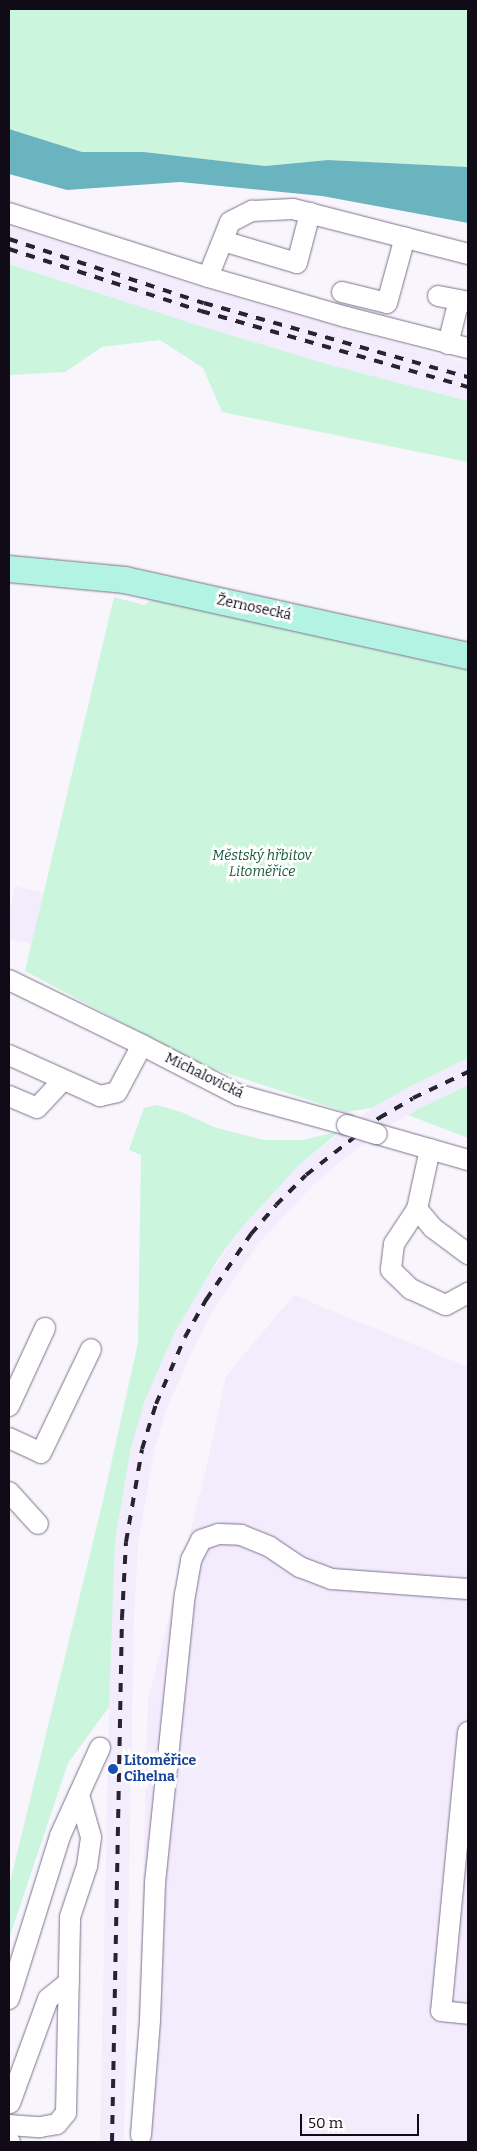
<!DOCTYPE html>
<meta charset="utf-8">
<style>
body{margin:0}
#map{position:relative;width:477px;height:2151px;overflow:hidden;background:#f8f5fc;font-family:Bitter,serif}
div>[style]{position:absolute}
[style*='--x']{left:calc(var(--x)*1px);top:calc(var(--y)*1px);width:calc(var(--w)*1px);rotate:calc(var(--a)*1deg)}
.built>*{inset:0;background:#f3ecfc}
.green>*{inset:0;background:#cbf5dd}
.water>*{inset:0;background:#6ab4c0}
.roads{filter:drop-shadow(0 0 1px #7e718e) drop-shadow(0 0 1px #7e718e)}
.minor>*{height:20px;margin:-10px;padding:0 10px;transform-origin:10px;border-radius:10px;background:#fff}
.major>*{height:26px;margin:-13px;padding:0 13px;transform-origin:13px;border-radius:13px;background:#b2f3e4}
.rail>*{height:4px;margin-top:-2px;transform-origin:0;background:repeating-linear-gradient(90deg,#28232e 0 9px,transparent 0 18px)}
.bridges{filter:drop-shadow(0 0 1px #7e718e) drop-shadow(0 0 1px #7e718e)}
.minor-bridge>*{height:20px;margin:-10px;padding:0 10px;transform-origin:10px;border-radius:10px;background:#fff}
.dots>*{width:14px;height:14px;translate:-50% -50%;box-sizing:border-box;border:2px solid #fff;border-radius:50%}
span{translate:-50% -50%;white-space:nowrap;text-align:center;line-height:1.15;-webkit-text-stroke:5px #fff;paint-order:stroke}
.street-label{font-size:14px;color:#100b16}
.park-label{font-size:14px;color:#13593b;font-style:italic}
.transit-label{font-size:14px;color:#164399;font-weight:700}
.left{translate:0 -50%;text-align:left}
.frame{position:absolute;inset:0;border:10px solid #100b16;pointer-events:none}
.scale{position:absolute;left:300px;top:2114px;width:119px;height:22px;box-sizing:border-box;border:2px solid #100b16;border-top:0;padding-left:6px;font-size:15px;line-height:18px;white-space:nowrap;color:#100b16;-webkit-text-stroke:4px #fff;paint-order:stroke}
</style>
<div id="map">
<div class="built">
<i style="clip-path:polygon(9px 226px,208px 290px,468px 363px,468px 401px,334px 366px,197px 325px,9px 264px)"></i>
<i style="clip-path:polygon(15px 886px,43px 893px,32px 944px,9px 939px,9px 914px)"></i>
<i style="clip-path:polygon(468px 1058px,468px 1085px,418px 1109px,385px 1128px,355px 1150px,314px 1184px,260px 1242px,216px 1306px,196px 1343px,167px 1408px,154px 1452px,138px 1544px,134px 1619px,124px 2142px,100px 2142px,111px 1618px,115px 1541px,131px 1447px,145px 1400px,175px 1332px,196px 1294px,242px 1227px,268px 1197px,298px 1166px,372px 1108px,407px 1088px)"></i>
<i style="clip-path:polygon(294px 1295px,468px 1367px,468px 2142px,136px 2142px,148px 1699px,205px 1474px,226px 1376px)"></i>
</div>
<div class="green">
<i style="clip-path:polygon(9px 9px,468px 9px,468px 167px,328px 160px,265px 166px,144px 152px,82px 152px,9px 129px)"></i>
<i style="clip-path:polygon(9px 264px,197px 325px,334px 366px,468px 401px,468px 462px,222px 412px,203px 368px,160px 340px,102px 347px,65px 372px,9px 375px)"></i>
<i style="clip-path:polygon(114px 597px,144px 605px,154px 599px,468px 670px,468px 1058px,407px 1088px,372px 1108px,345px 1112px,202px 1065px,25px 971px)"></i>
<i style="clip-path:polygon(468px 1085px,468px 1138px,408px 1115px,418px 1109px)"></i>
<i style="clip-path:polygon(157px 1105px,181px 1112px,214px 1127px,264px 1140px,303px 1140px,340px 1131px,298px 1166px,242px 1227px,218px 1259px,175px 1332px,145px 1400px,131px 1447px,115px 1541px,109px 1707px,68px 1763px,9px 1939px,9px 1886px,102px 1505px,138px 1343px,141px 1155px,129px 1150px,144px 1108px)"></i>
</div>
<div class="water">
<i style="clip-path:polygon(9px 129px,82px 152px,144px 152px,265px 166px,328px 160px,468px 167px,468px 223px,322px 196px,180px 182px,67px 190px,9px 174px)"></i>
</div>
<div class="roads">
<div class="minor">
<i style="--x:9;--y:213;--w:209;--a:17.8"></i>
<i style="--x:208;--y:277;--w:144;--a:16.2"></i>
<i style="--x:346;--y:317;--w:126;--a:14.3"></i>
<i style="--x:223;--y:241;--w:77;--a:16.6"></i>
<i style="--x:297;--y:263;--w:52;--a:-75.4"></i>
<i style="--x:208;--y:277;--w:59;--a:-68.2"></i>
<i style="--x:230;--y:222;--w:25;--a:-27"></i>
<i style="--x:252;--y:211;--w:41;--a:-2.8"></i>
<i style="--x:293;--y:209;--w:181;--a:14.4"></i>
<i style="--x:342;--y:292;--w:46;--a:13.7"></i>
<i style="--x:387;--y:303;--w:68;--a:-74.7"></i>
<i style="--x:438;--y:296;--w:31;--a:11"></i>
<i style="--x:448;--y:344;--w:45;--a:-76"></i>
<i style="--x:9;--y:980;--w:148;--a:26"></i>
<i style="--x:142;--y:1045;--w:109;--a:27.3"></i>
<i style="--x:239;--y:1095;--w:112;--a:15.5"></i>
<i style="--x:9;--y:1055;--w:100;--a:24.3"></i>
<i style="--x:100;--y:1096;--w:17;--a:-13"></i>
<i style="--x:117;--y:1092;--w:53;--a:-62"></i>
<i style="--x:9;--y:1096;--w:30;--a:23"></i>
<i style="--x:37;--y:1108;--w:38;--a:-47"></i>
<i style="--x:377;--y:1134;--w:95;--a:15.9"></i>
<i style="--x:430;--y:1149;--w:61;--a:102.2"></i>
<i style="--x:417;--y:1209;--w:25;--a:50"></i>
<i style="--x:433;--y:1228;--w:44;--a:36.6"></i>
<i style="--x:417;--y:1209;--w:42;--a:123.3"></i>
<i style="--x:394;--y:1244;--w:26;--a:97"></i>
<i style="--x:391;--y:1270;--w:28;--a:44"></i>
<i style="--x:411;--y:1289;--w:38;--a:25"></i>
<i style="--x:446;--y:1305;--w:25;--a:-29"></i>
<i style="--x:9;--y:1406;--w:86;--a:-65.2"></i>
<i style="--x:9;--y:1438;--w:35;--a:25"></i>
<i style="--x:41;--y:1453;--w:115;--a:-64.3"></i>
<i style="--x:9;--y:1492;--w:43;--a:47.8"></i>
<i style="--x:468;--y:1732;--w:280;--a:95.5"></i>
<i style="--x:441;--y:2011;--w:27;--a:6"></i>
<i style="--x:9;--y:1999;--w:171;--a:-72.6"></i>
<i style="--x:60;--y:1836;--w:97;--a:-65.6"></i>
<i style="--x:10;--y:2103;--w:111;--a:-69.9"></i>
<i style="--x:48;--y:1999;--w:27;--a:-39"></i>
<i style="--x:9;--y:2125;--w:31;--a:4"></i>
<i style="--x:40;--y:2127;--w:17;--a:-10"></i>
<i style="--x:57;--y:2124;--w:14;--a:-51"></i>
<i style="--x:66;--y:2113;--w:196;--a:-88.8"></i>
<i style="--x:70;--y:1917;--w:54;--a:-71.6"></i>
<i style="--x:87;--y:1866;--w:29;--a:-82"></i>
<i style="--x:91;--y:1837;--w:44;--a:-105.9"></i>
<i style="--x:141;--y:2135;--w:115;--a:-85.5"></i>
<i style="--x:150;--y:2020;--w:137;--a:-87.9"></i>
<i style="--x:155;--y:1883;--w:290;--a:-84.1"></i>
<i style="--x:185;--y:1595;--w:36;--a:-80"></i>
<i style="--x:191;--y:1560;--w:22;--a:-63"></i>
<i style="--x:201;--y:1540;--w:18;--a:-19"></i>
<i style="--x:218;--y:1534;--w:23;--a:2"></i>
<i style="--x:241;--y:1535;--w:31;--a:22"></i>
<i style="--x:270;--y:1547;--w:36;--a:34"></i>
<i style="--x:300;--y:1567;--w:34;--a:21"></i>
<i style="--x:332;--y:1579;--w:136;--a:4.2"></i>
<i style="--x:9;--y:2142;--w:1;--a:0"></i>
</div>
<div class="major">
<i style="--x:9;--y:569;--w:117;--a:5.4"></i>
<i style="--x:125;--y:580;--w:351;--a:12.5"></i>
</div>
</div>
<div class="rail">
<i style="--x:9;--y:239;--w:205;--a:18.2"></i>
<i style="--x:204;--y:303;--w:274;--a:15.7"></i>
<i style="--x:9;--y:249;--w:202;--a:17.9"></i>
<i style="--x:201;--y:311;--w:278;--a:15.9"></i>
<i style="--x:112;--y:2142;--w:524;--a:-88.91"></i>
<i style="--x:122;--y:1618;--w:76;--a:-87"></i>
<i style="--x:126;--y:1542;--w:94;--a:-80.2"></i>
<i style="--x:142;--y:1449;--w:47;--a:-72.7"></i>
<i style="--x:156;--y:1404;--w:73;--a:-66.6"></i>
<i style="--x:185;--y:1337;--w:43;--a:-60.4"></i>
<i style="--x:206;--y:1300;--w:80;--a:-55.7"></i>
<i style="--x:251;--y:1234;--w:38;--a:-49"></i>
<i style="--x:276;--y:1205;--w:42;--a:-45"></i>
<i style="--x:306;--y:1175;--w:93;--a:-38"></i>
<i style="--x:379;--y:1118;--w:39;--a:-30"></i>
<i style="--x:413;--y:1098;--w:61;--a:-25.3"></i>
</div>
<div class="bridges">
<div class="minor-bridge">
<i style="--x:347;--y:1125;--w:31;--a:17"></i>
</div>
</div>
<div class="dots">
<i style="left:113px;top:1769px;background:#1a4fb4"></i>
</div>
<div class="street-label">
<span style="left:254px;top:608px;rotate:12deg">Žernosecká</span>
<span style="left:204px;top:1076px;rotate:26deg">Michalovická</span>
</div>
<div class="park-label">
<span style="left:262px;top:864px">Městský hřbitov<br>Litoměřice</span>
</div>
<div class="transit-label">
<span class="left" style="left:124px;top:1769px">Litoměřice<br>Cihelna</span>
</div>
<div class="frame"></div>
<div class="scale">50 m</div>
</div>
